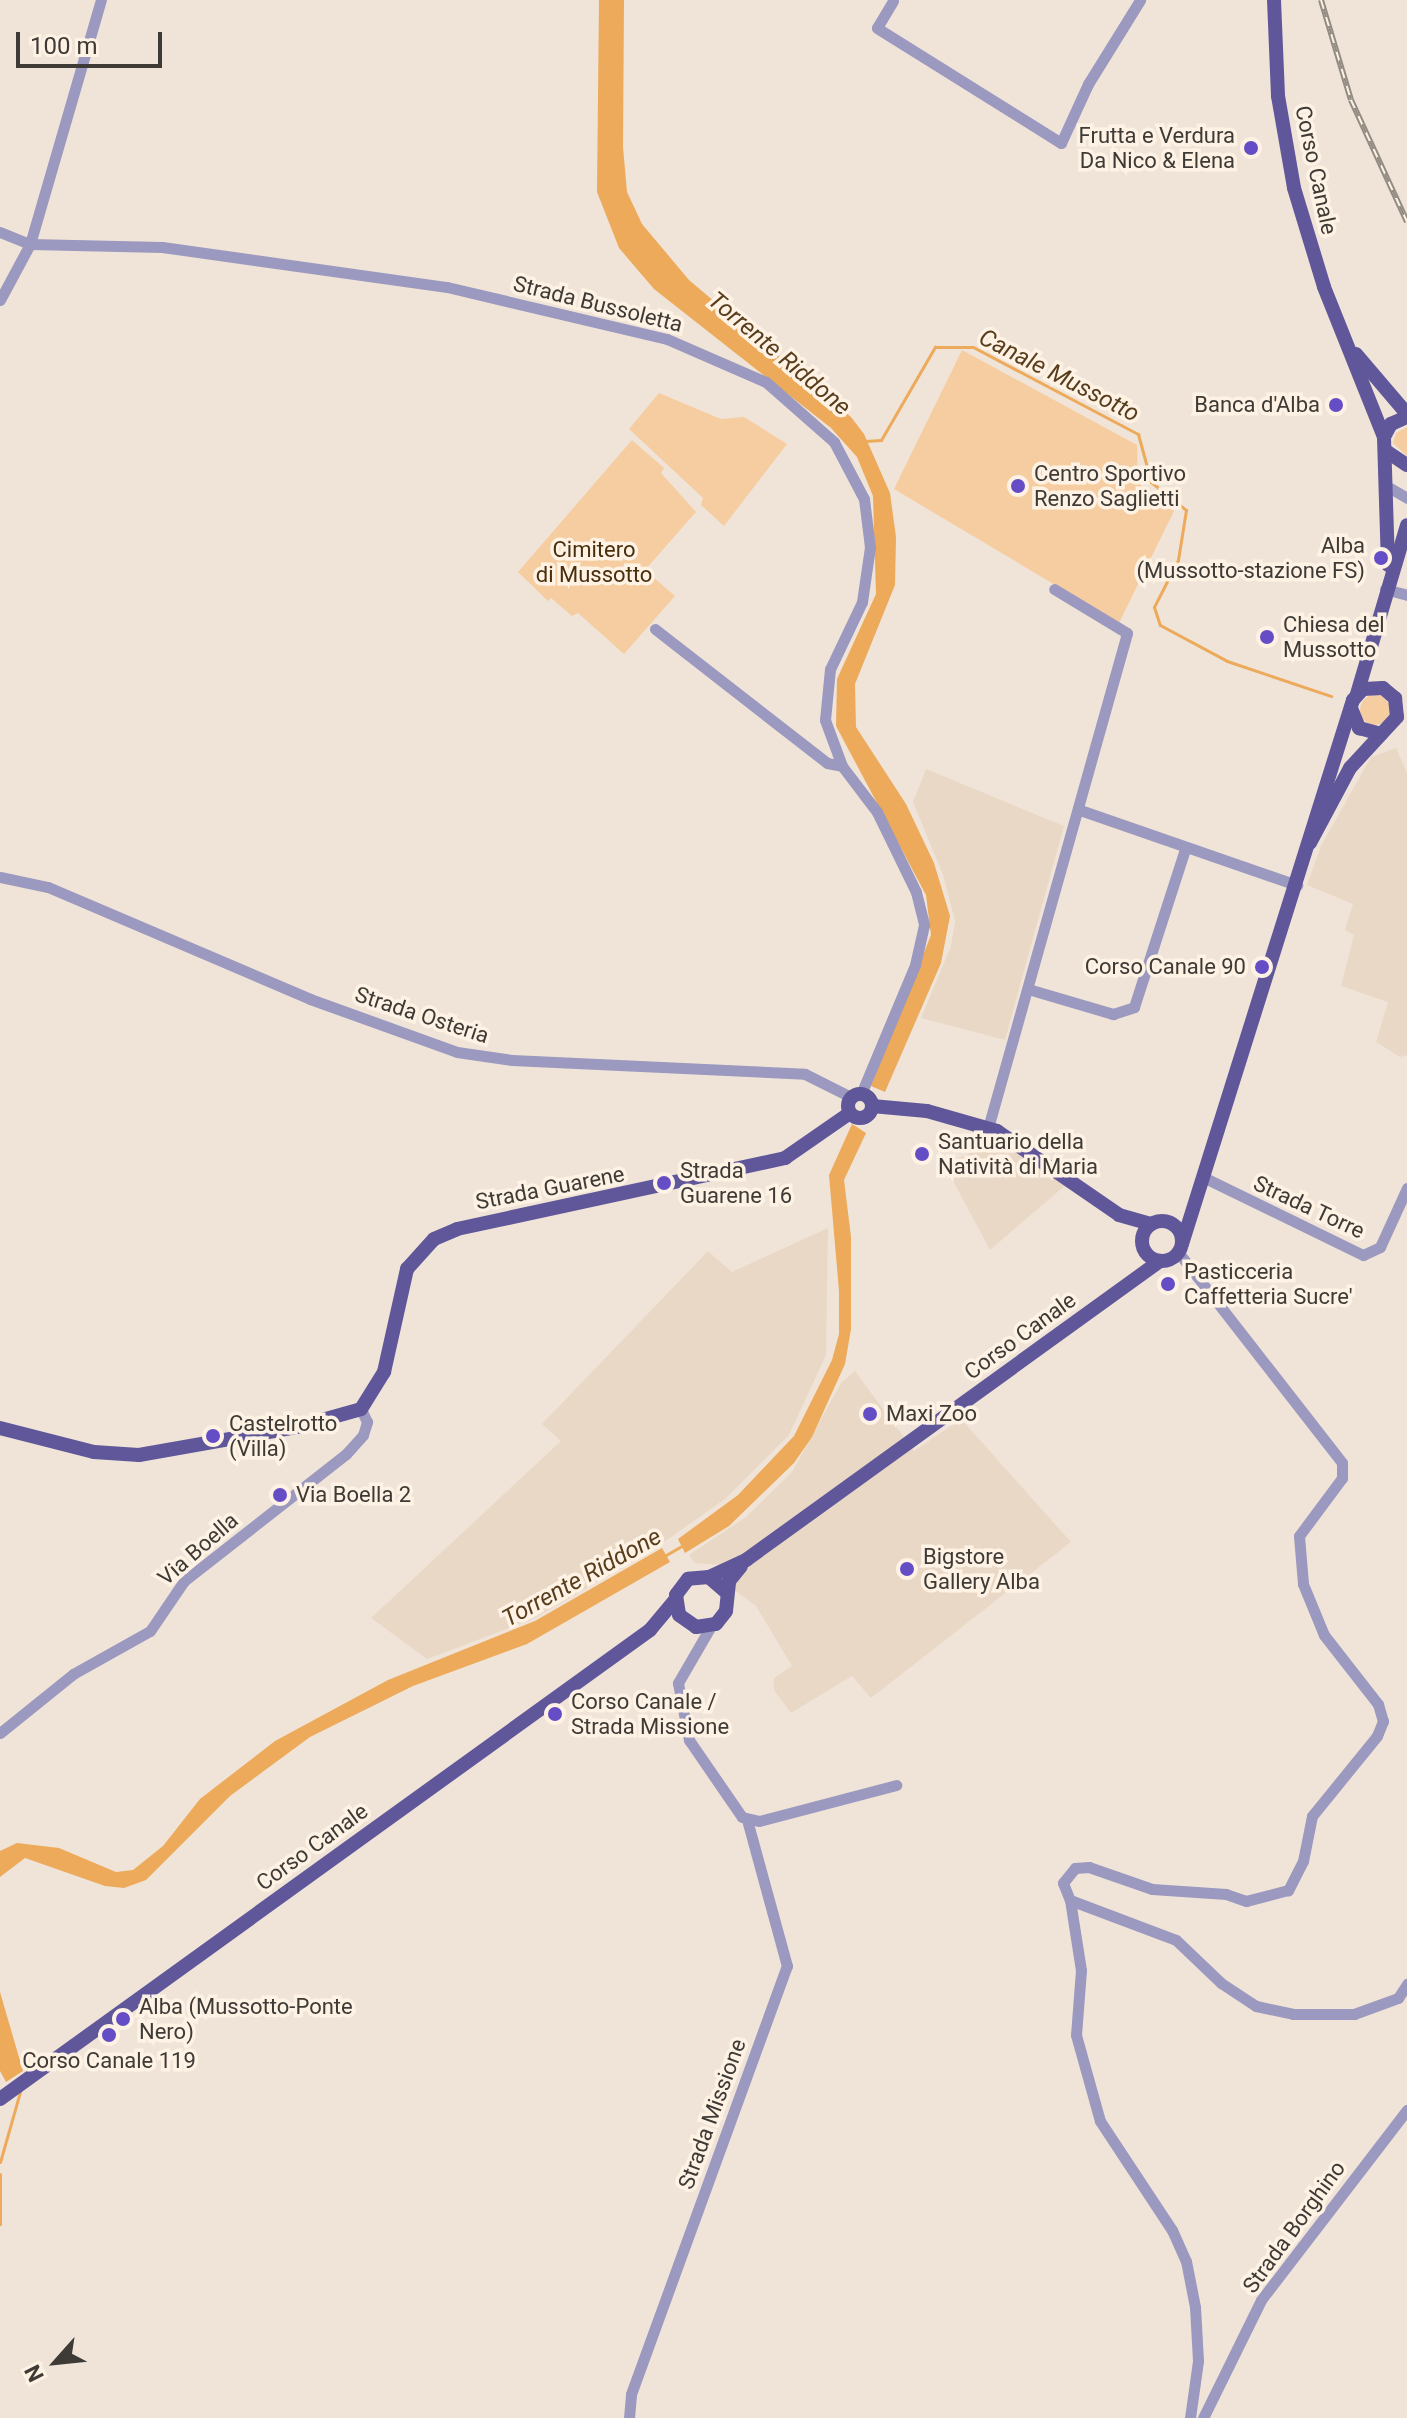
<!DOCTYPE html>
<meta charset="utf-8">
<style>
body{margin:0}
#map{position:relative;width:1407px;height:2418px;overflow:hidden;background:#f0e4d8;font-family:Roboto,sans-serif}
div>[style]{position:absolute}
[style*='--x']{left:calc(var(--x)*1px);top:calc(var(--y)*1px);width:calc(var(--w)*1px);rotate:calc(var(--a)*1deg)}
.built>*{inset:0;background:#ead8c6}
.green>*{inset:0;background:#f6cda0}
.round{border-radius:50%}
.water>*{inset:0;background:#ecaa5a}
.stream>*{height:3px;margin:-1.5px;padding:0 1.5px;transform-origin:1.5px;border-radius:1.5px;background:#ecaa5a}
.minor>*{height:11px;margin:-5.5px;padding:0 5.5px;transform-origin:5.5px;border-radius:5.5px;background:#9b99bf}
.major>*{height:14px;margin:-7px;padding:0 7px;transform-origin:7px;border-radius:7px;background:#5f579a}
.major>.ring{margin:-7px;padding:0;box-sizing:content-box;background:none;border:14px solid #5f579a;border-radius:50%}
.rail>*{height:6px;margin-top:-3px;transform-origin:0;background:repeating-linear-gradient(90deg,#fef2e5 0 9px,#928b82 0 18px);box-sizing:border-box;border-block:2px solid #928b82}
.dots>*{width:22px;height:22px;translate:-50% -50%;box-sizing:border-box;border:4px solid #fef2e5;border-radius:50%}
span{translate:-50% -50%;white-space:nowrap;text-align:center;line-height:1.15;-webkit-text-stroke:7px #fef2e5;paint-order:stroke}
.poi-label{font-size:22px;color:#3e3a35}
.right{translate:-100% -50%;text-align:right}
.left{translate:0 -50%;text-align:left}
.street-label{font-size:22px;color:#3e3a35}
.park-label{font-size:22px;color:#492e0c}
.water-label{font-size:24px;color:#583d1c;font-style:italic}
.north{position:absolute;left:16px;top:2322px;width:80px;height:80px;-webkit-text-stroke:6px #fef2e5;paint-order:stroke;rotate:243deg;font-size:22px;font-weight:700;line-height:32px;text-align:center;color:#3e3a35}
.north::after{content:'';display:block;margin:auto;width:28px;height:36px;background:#3e3a35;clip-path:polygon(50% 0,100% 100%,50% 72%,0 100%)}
.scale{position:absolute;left:16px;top:32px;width:146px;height:36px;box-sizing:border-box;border:4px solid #3e3a35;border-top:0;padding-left:10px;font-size:24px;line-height:28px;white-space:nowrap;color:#3e3a35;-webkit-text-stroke:6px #fef2e5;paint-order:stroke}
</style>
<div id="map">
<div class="built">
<i style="clip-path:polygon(1396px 748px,1407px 773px,1407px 1055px,1400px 1057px,1376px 1042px,1388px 1002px,1341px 986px,1354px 935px,1345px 930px,1353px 904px,1307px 885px,1321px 846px,1371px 757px)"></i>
<i style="clip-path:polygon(926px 769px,1064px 826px,1005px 1040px,921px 1018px,951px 946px,955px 921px,943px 875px,913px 802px)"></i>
<i style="clip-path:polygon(1004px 1139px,1067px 1184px,990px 1250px,944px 1164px)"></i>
<i style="clip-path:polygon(828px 1228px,826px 1355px,789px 1435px,725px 1499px,650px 1552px,533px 1619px,427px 1659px,371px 1618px,561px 1441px,542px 1424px,708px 1251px,732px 1272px)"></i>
<i style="clip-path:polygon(855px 1371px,914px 1451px,961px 1419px,1071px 1542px,871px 1698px,852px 1676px,791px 1713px,774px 1690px,774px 1678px,792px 1666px,756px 1606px,733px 1589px,719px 1565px,695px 1563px,689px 1555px,746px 1517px,792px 1472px,841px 1383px)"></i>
</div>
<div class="green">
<i style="clip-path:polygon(962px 350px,1137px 445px,1138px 483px,1174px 511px,1119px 623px,894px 489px)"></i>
<i style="clip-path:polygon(659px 393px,721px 419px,744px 417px,787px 444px,724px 526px,701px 505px,703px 498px,629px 429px)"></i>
<i style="clip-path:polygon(1407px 427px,1407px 456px,1393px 443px,1396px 433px)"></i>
<i style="clip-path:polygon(632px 440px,664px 468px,661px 473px,696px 512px,645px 570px,675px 596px,624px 654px,578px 613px,572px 616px,551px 598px,548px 601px,518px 572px)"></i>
<i class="round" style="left:1360px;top:695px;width:30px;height:30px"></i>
</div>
<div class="water">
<i style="clip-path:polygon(599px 0,624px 0,623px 147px,627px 192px,642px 224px,689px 280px,851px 417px,864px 434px,890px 493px,896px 537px,895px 585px,855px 684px,856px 727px,906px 804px,934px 863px,950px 916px,941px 963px,885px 1092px,871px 1086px,931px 935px,926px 895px,836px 726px,837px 679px,876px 594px,873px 496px,857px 457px,831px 428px,654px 289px,619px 248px,597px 192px)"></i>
<i style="clip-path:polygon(852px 1124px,866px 1133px,844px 1180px,851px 1237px,851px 1329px,845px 1364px,812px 1437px,794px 1463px,729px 1526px,685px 1553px,678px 1539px,738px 1495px,794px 1436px,832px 1360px,839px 1334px,839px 1291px,829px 1175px)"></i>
<i style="clip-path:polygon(662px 1548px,670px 1562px,527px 1644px,413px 1686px,310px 1737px,230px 1796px,146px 1880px,124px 1888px,105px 1886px,25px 1858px,0 1877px,0 1851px,17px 1843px,59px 1848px,116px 1872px,133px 1870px,163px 1846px,200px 1799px,275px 1741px,388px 1680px,535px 1621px)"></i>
<i style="clip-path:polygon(0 1992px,23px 2071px,6px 2082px,0 2071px)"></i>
</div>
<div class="stream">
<i style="--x:865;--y:441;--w:16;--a:-4"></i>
<i style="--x:881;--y:440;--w:108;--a:-59.9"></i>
<i style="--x:935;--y:347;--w:38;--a:0"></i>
<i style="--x:973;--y:347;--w:187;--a:27.8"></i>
<i style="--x:1138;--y:434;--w:50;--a:74.8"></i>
<i style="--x:1151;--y:482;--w:45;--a:38.7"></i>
<i style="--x:1186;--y:510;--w:51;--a:99.1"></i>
<i style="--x:1178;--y:560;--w:53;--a:117.1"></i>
<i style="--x:1154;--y:607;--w:19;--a:72"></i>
<i style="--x:1160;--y:625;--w:76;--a:28.2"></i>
<i style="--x:1227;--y:661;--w:110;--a:18.6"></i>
<i style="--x:666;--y:1555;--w:20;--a:-30"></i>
<i style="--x:0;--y:2162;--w:73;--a:-74.1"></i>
<i style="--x:0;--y:2174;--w:50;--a:90"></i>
</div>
<div class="minor">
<i style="--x:893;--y:1;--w:31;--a:121"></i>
<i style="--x:877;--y:28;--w:217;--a:32"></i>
<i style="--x:1061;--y:143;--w:65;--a:-65.4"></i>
<i style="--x:1088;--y:84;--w:99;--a:-58.2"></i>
<i style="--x:0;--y:232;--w:32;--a:22"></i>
<i style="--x:30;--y:244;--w:132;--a:1.3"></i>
<i style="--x:162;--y:247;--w:288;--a:8"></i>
<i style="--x:447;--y:287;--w:226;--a:13.3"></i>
<i style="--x:667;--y:339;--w:108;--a:23.5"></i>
<i style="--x:766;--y:382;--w:91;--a:41.4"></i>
<i style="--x:834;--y:442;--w:64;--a:62.2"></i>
<i style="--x:864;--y:499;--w:48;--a:82.9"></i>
<i style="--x:870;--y:547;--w:56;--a:98.3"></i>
<i style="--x:862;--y:602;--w:74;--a:115.5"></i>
<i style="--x:830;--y:669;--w:51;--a:95.6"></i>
<i style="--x:825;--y:720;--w:49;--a:69.7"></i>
<i style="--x:842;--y:766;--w:58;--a:52.7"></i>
<i style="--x:877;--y:812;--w:89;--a:64"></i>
<i style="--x:916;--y:892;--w:34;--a:76"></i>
<i style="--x:924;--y:925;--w:41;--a:102.7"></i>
<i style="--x:915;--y:965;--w:140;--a:112.7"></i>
<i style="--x:0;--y:300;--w:64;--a:-61.8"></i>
<i style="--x:30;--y:244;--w:254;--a:-73.8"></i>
<i style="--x:1390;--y:488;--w:20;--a:30"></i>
<i style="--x:1385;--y:589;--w:23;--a:15"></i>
<i style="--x:655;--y:629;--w:218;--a:37.9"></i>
<i style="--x:827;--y:763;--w:15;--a:11"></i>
<i style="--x:1080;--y:810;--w:230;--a:19.1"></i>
<i style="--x:0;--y:877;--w:49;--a:11.8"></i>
<i style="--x:48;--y:887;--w:285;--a:23.1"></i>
<i style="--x:310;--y:999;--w:156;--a:19.8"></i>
<i style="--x:457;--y:1052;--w:56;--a:8.3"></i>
<i style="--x:512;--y:1060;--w:293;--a:2.7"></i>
<i style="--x:805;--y:1074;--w:51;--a:26.6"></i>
<i style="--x:1028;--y:989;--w:89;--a:16.4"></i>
<i style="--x:1113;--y:1014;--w:22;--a:-18"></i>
<i style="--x:1134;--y:1007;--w:166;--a:-72.1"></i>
<i style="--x:988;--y:1128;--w:514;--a:-74.31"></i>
<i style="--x:1127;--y:633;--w:85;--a:-148.9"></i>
<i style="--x:1205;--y:1178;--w:176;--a:26"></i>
<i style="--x:1363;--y:1255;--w:19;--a:-25"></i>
<i style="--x:1380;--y:1247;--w:65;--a:-65.4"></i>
<i style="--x:1178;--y:1252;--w:267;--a:52.1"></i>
<i style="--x:1342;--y:1463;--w:15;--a:90"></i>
<i style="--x:1342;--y:1478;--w:72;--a:126.6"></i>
<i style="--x:1299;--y:1536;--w:48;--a:85.2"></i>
<i style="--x:1303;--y:1584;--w:55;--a:67.6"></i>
<i style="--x:1324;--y:1635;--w:88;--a:52"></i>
<i style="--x:1378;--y:1704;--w:18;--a:74"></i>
<i style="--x:1383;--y:1721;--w:16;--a:112"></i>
<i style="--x:1377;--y:1736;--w:103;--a:129.1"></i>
<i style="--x:1312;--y:1816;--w:46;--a:101.3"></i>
<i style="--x:1303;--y:1861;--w:33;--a:117"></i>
<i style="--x:1288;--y:1890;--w:43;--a:165.3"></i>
<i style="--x:1246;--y:1901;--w:21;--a:-161"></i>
<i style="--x:1226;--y:1894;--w:74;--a:-176.1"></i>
<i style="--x:1152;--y:1889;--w:67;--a:-160.8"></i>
<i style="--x:1089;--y:1867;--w:14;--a:176"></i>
<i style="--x:1075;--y:1868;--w:19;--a:129"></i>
<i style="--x:1063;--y:1883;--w:18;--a:68"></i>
<i style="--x:1070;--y:1900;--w:113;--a:20.7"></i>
<i style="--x:1176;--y:1940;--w:62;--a:43.7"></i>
<i style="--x:1221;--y:1983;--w:42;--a:33.3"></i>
<i style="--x:1256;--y:2006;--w:38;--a:12"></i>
<i style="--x:1293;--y:2014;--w:61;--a:0"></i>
<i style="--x:1354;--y:2014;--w:47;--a:-20"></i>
<i style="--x:1398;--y:1998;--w:17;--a:-57"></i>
<i style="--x:711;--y:1626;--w:66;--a:120.1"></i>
<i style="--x:678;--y:1683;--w:58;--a:79.1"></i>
<i style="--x:689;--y:1740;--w:93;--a:55.5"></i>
<i style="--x:742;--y:1817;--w:17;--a:13"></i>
<i style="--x:759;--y:1821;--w:142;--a:-14.7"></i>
<i style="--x:0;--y:1733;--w:94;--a:-38.9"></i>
<i style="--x:73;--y:1674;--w:88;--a:-29.2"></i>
<i style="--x:150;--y:1631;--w:60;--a:-55.8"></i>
<i style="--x:184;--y:1581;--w:206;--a:-38.1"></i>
<i style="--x:346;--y:1454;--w:25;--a:-48"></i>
<i style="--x:363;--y:1435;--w:14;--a:-73"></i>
<i style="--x:367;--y:1422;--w:14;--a:-115"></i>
<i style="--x:1070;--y:1900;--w:71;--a:81.1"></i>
<i style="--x:1081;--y:1970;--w:65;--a:94.4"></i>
<i style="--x:1076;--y:2035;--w:89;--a:74.4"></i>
<i style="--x:1100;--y:2121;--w:131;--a:56.6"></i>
<i style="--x:1172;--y:2230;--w:34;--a:66"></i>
<i style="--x:1186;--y:2261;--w:47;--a:78.9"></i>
<i style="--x:1195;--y:2307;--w:54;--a:86.8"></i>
<i style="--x:1198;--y:2361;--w:58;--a:98"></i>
<i style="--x:629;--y:2418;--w:24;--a:-85"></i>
<i style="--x:631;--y:2394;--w:456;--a:-70"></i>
<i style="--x:787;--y:1966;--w:151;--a:-105.3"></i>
<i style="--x:1203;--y:2418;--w:131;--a:-63.8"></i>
<i style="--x:1261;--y:2300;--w:240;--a:-52.5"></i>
</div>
<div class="major">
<i style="--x:1274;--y:0;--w:96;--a:87.6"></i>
<i style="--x:1278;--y:96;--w:93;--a:80.1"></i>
<i style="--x:1294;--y:188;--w:103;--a:73.1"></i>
<i style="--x:1324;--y:287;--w:162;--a:68.2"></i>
<i style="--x:1356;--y:354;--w:79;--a:49.6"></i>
<i style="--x:1386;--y:451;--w:25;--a:34"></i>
<i style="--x:1388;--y:565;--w:128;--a:-91.8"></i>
<i style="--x:1384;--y:437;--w:15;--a:-62"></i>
<i style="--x:1391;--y:424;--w:17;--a:-24"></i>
<i style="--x:1357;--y:694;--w:176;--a:-73.5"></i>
<i style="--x:1351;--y:708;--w:22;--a:68"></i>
<i style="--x:1359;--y:728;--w:23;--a:15"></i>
<i class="ring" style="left:848px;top:1094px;width:10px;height:10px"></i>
<i style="--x:872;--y:1106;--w:55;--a:5.2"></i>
<i style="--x:927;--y:1111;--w:73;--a:15.9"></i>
<i style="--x:997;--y:1131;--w:148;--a:34.5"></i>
<i style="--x:1119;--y:1215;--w:33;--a:16"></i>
<i class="ring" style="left:1142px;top:1221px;width:26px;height:26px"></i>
<i style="--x:1182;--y:1244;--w:570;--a:-72.55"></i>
<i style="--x:1353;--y:700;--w:15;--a:-48"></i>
<i style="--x:1363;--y:689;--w:20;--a:-3"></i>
<i style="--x:1383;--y:688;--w:16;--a:40"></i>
<i style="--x:1395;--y:698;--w:19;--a:84"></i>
<i style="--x:1397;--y:717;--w:69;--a:132.7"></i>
<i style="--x:1350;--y:768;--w:85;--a:118.1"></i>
<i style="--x:0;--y:1428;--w:97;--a:14.3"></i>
<i style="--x:94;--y:1452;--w:45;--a:3.8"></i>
<i style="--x:139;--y:1455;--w:160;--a:-10"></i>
<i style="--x:297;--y:1427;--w:66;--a:-15.7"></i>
<i style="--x:361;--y:1409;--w:44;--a:-58.1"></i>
<i style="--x:384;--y:1372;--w:106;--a:-77.4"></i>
<i style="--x:407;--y:1269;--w:40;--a:-48"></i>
<i style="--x:434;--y:1239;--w:25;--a:-23"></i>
<i style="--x:457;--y:1229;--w:336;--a:-12.2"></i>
<i style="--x:785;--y:1158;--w:79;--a:-34.7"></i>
<i style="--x:709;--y:1577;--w:41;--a:-24.7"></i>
<i style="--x:746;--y:1560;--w:511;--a:-35.84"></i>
<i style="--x:726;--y:1592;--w:23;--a:-139"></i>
<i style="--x:709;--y:1577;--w:21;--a:175"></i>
<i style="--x:688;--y:1579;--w:20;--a:127"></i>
<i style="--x:676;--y:1595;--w:20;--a:81"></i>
<i style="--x:679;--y:1615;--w:21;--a:35"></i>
<i style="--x:696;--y:1627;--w:20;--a:-9"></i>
<i style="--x:716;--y:1624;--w:16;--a:-52"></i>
<i style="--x:726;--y:1611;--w:30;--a:-84"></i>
<i style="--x:729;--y:1581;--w:19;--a:-51"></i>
<i style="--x:0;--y:2099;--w:802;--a:-35.81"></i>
<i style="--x:650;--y:1630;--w:39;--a:-50"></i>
</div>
<div class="rail">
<i style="--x:1321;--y:0;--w:104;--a:73.3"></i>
<i style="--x:1351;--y:100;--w:134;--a:65.3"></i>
</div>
<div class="dots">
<i style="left:1251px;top:148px;background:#654dc6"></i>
<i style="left:1336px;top:405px;background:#654dc6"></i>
<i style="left:1018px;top:486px;background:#654dc6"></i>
<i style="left:1381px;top:558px;background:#654dc6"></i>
<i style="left:1267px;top:637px;background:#654dc6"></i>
<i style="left:1262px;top:967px;background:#654dc6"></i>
<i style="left:922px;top:1154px;background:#654dc6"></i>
<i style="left:664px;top:1183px;background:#654dc6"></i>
<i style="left:1168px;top:1284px;background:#654dc6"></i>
<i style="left:870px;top:1414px;background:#654dc6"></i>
<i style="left:213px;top:1436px;background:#654dc6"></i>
<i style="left:280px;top:1495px;background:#654dc6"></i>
<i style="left:907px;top:1569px;background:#654dc6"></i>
<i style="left:555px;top:1714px;background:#654dc6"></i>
<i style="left:123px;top:2019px;background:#654dc6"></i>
<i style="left:109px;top:2035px;background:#654dc6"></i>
</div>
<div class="poi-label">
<span class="right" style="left:1235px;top:148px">Frutta e Verdura<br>Da Nico &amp; Elena</span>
<span class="right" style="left:1320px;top:405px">Banca d'Alba</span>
<span class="left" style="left:1034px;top:486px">Centro Sportivo<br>Renzo Saglietti</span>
<span class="right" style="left:1365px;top:558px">Alba<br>(Mussotto-stazione FS)</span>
<span class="left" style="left:1283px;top:637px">Chiesa del<br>Mussotto</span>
<span class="right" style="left:1246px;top:967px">Corso Canale 90</span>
<span class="left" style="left:938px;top:1154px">Santuario della<br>Natività di Maria</span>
<span class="left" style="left:680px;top:1183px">Strada<br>Guarene 16</span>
<span class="left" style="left:1184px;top:1284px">Pasticceria<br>Caffetteria Sucre'</span>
<span class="left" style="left:886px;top:1414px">Maxi Zoo</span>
<span class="left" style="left:229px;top:1436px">Castelrotto<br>(Villa)</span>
<span class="left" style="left:296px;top:1495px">Via Boella 2</span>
<span class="left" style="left:923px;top:1569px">Bigstore<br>Gallery Alba</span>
<span class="left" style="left:571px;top:1714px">Corso Canale /<br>Strada Missione</span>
<span class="left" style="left:139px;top:2019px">Alba (Mussotto-Ponte<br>Nero)</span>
<span style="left:109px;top:2061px">Corso Canale 119</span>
</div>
<div class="street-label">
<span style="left:1316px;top:170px;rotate:78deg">Corso Canale</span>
<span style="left:598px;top:304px;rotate:14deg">Strada Bussoletta</span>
<span style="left:422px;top:1015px;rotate:18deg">Strada Osteria</span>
<span style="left:550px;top:1188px;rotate:-11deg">Strada Guarene</span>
<span style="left:1309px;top:1207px;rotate:25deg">Strada Torre</span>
<span style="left:1020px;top:1336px;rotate:-36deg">Corso Canale</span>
<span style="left:198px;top:1549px;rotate:-41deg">Via Boella</span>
<span style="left:312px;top:1847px;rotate:-36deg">Corso Canale</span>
<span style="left:712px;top:2114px;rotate:-70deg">Strada Missione</span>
<span style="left:1294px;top:2227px;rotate:-54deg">Strada Borghino</span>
</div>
<div class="park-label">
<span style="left:594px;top:562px">Cimitero<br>di Mussotto</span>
</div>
<div class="water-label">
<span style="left:779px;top:354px;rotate:40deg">Torrente Riddone</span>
<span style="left:1059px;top:376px;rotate:27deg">Canale Mussotto</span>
<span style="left:582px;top:1578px;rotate:-29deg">Torrente Riddone</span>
</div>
<div class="north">N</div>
<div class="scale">100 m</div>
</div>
